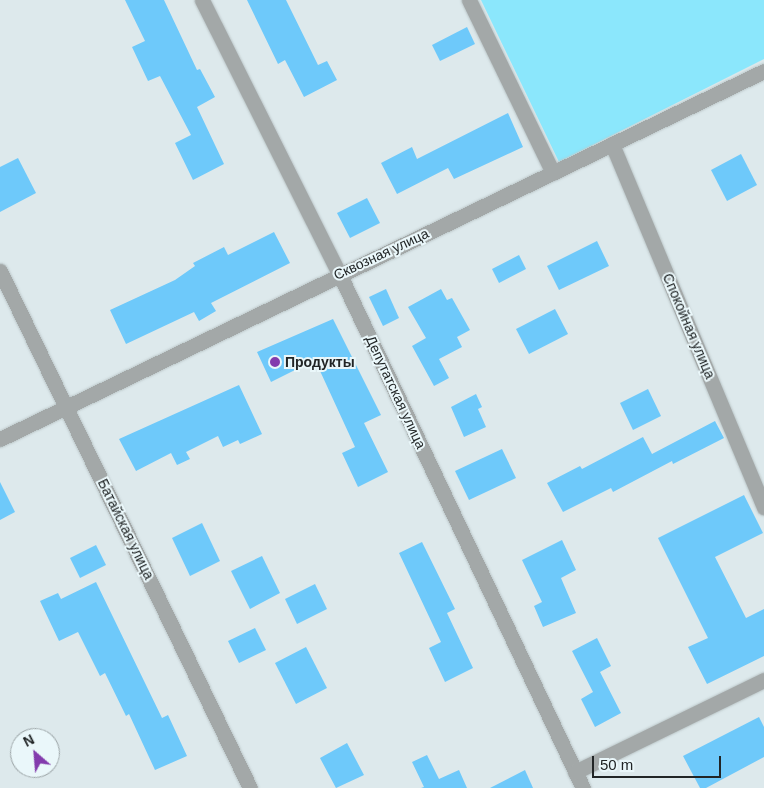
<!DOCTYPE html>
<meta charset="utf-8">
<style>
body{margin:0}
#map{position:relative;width:764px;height:788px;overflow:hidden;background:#dde9ec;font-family:Arial,sans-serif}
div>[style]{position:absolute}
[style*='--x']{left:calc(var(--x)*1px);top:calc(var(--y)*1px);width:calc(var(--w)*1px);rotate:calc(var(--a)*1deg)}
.green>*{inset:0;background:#8be7fc}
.building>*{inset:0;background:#6ec9fa}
.roads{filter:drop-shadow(0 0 1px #bbc6c8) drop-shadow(0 0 1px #bbc6c8)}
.street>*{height:15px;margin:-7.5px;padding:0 7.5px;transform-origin:7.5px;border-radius:7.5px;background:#a3a8a8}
.dots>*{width:14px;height:14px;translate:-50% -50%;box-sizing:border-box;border:2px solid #eaf7fa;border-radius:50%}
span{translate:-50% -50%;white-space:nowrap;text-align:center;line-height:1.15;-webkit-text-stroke:4px #eaf7fa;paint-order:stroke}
.street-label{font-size:14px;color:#212526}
.poi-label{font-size:14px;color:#212526;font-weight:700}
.left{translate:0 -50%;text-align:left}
.north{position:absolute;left:10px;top:728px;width:50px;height:50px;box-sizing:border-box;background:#eaf7fa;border:1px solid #9aa3a5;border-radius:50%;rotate:333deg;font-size:14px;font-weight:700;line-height:20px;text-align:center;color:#212526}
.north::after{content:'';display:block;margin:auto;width:18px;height:22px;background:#833bad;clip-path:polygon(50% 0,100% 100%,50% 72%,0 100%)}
.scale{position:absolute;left:592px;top:756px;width:129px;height:22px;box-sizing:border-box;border:2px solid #212526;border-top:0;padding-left:6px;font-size:15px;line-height:18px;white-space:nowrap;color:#212526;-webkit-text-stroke:4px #eaf7fa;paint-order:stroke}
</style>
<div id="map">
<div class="green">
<i style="clip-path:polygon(481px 0,764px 0,764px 59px,559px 162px)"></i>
</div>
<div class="building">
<i style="clip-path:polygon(125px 0,164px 0,197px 70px,200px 69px,215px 97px,197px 107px,224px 164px,193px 180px,175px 143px,191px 135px,160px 76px,148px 81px,132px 47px,145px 41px)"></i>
<i style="clip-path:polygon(247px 0,286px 0,318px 65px,327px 61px,337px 80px,304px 97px,285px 60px,278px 64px)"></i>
<i style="clip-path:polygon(467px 27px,475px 44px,440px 61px,432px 45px)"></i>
<i style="clip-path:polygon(508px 113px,523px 147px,454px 179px,448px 168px,397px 194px,381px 163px,412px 147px,417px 159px)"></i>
<i style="clip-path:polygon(741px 154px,757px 185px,727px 201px,711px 170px)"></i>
<i style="clip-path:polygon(18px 158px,36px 193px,0 212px,0 167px)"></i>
<i style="clip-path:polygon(367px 198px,380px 223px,350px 238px,337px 213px)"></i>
<i style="clip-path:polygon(274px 232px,290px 263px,211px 303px,216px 311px,199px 321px,194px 312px,126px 344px,110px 310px,175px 280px,195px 266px,193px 263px,224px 247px,228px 255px)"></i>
<i style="clip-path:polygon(597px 241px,609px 266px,559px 290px,547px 266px)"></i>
<i style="clip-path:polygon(519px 255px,526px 269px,499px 283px,492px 269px)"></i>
<i style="clip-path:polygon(386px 289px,399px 318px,383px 326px,369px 297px)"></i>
<i style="clip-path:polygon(441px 289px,447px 300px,452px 298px,470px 330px,457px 337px,462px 347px,439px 359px,449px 378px,434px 386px,412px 346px,426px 338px,408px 307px)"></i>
<i style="clip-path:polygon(555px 309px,568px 334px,529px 354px,516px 329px)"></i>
<i style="clip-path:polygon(333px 319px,381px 415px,364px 423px,388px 472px,358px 487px,342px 453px,355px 447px,315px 360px,271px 382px,257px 352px)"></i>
<i style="clip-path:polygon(239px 385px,262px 434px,240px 444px,238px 440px,223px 447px,218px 436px,186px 452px,190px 459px,177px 465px,171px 453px,136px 471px,119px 439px)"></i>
<i style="clip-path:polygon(648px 389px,661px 416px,633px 430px,620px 403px)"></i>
<i style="clip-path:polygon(476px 394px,482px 407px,478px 409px,486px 427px,464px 437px,451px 407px)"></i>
<i style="clip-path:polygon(715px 421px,724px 438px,673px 464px,672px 461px,613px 492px,611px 488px,563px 512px,547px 483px,580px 466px,582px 469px,643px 437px,652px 454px)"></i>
<i style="clip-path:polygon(502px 449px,516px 478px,469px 500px,455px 471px)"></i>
<i style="clip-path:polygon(0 482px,15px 512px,0 520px)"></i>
<i style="clip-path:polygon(744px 495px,763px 533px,715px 557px,746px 618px,764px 609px,764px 656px,707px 684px,688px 647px,708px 638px,658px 538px)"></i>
<i style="clip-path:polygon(202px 523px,220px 561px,190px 576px,172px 538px)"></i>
<i style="clip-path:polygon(562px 540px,576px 570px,561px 578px,576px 613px,543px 627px,534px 606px,542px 602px,522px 560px)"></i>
<i style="clip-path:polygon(422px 542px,455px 609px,447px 613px,473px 668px,445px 682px,429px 648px,441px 642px,399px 553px)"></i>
<i style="clip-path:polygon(96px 545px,106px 565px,80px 578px,70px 558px)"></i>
<i style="clip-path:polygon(262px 556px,280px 593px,250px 609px,231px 571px)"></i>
<i style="clip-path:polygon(96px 582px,162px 718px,168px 715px,187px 756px,155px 770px,129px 714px,126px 716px,105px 673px,100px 676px,78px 632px,59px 641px,40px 601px,58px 593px,61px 599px)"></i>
<i style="clip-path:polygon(315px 584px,327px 609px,297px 624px,285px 599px)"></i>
<i style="clip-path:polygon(255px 628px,266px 650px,239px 663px,228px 641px)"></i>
<i style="clip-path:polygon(597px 638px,611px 666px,600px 672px,621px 713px,595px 727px,581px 699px,593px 692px,572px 651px)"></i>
<i style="clip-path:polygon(306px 647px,327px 688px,296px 704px,275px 663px)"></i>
<i style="clip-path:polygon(759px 717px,764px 727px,764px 757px,706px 788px,700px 788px,683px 756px)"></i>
<i style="clip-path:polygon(347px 743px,364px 775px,336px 788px,320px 758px)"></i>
<i style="clip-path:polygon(427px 755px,439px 779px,459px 770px,467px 788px,421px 788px,424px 787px,412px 762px)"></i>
<i style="clip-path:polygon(525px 770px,533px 788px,490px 788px)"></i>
</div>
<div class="roads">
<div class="street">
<i style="--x:202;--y:0;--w:305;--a:63.4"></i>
<i style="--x:339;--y:273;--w:570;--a:64.65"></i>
<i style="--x:469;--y:0;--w:192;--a:64.1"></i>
<i style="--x:612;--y:144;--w:394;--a:67.3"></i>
<i style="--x:0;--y:271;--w:574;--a:64.19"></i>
<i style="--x:0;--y:439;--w:848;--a:-25.72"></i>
<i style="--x:575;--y:772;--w:210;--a:-26"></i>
</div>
</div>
<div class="dots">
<i style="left:275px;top:362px;background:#833bad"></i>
</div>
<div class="street-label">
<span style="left:381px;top:254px;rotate:-25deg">Сквозная улица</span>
<span style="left:689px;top:326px;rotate:67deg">Спокойная улица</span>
<span style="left:396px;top:392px;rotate:65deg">Депутатская улица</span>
<span style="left:126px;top:529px;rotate:64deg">Батайская улица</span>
</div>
<div class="poi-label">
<span class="left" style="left:285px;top:362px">Продукты</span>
</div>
<div class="north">N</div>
<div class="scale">50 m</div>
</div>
